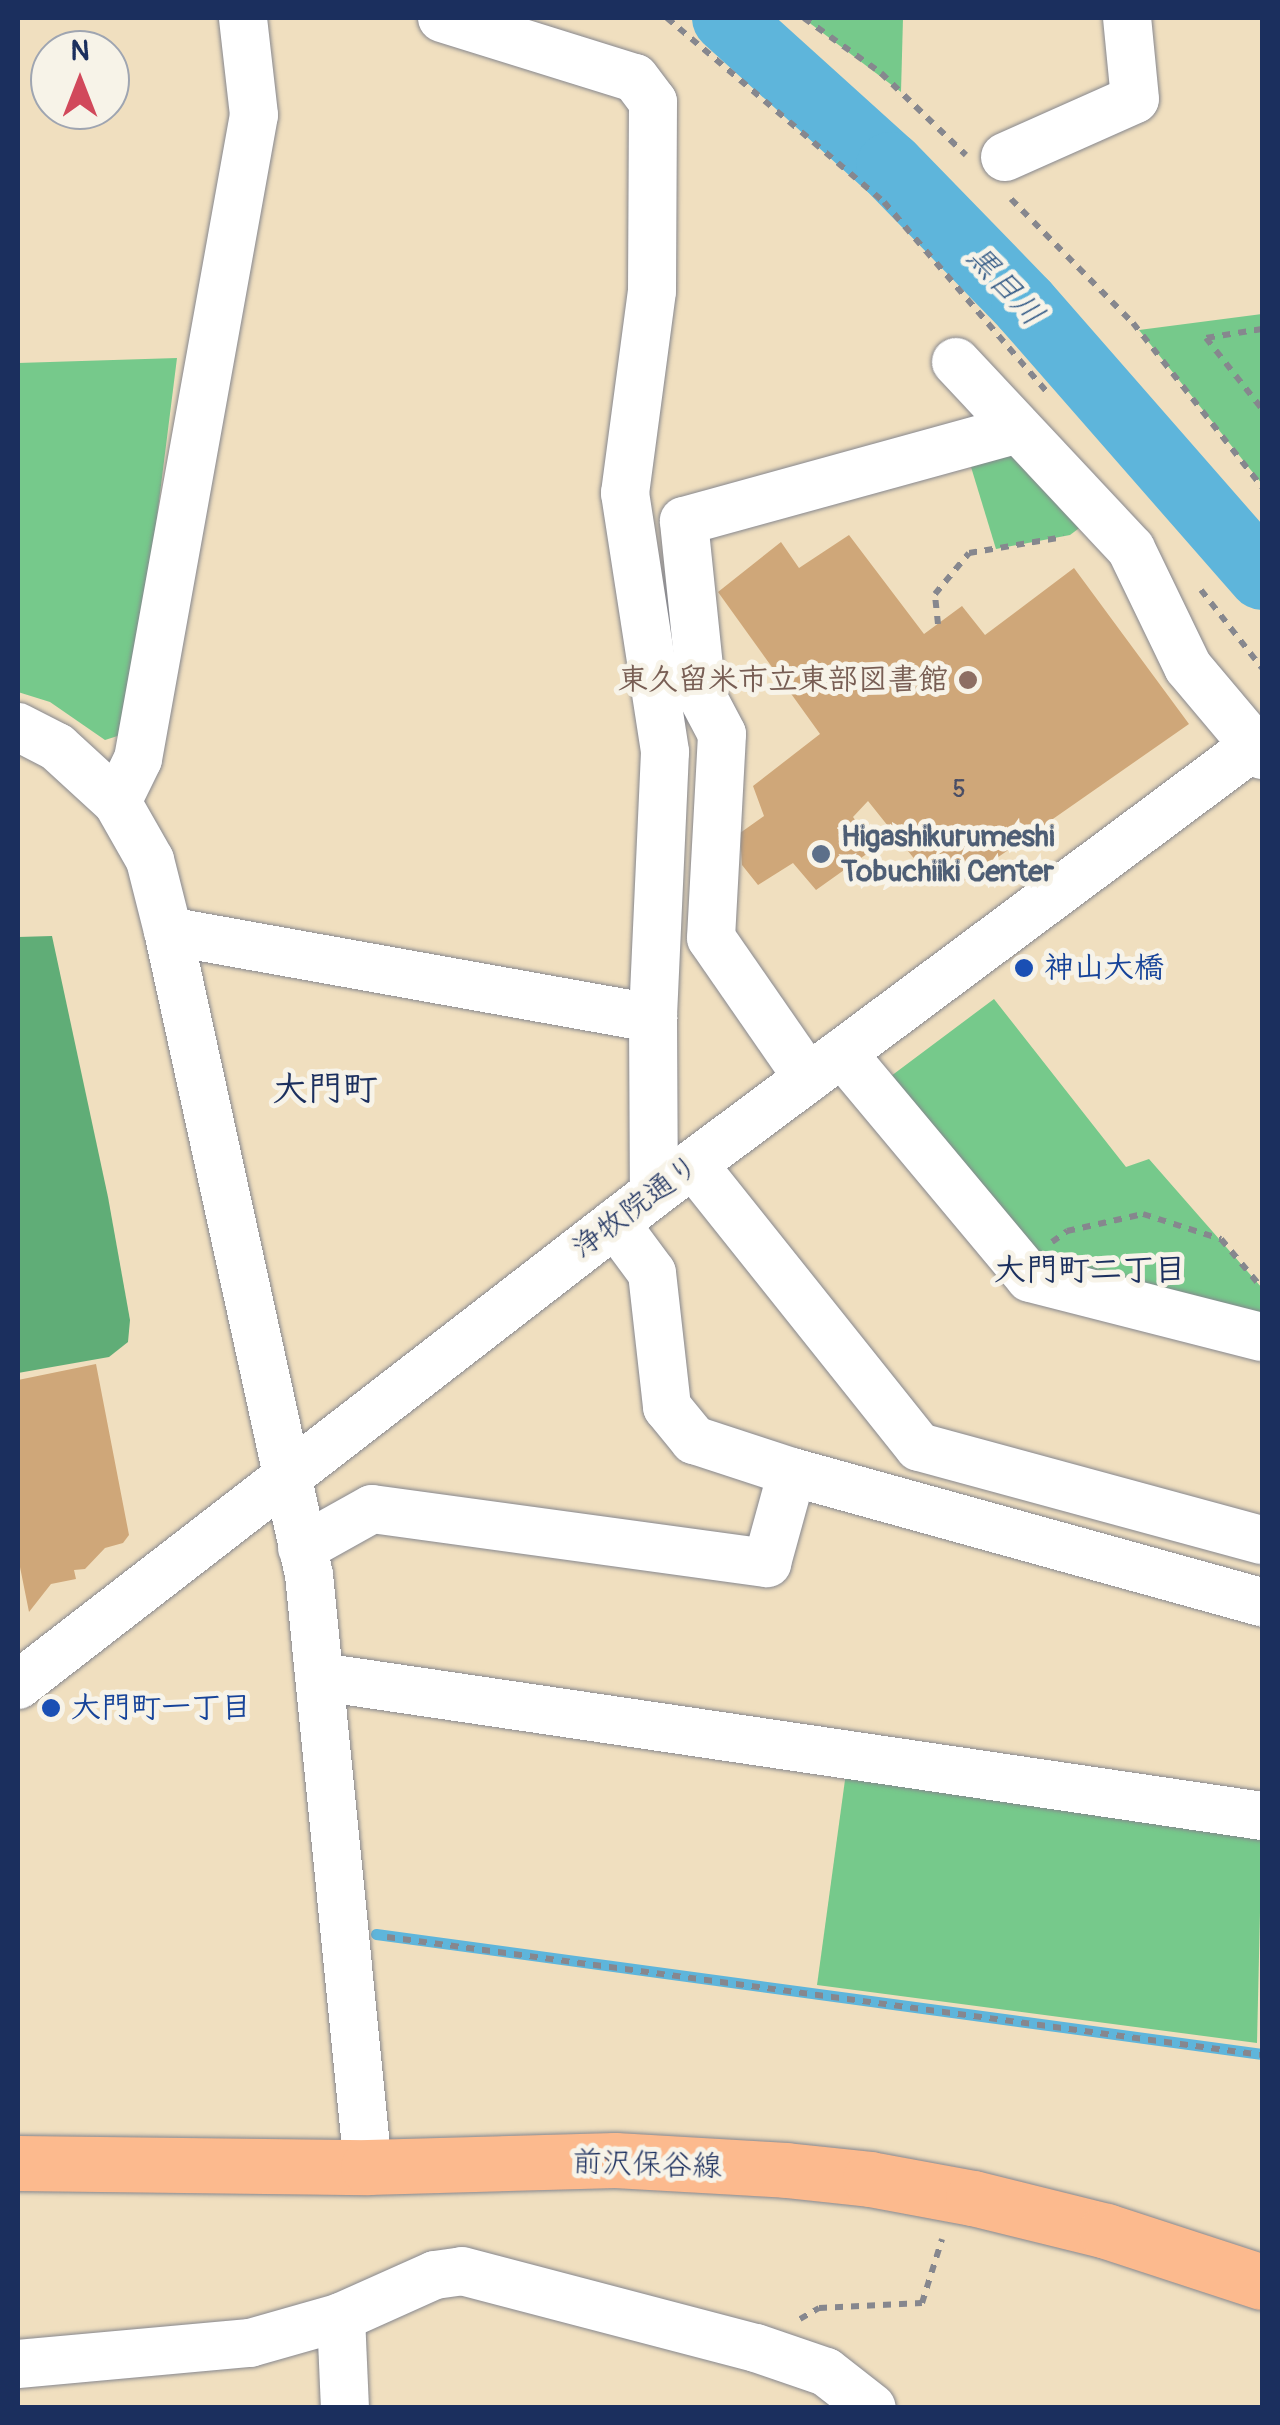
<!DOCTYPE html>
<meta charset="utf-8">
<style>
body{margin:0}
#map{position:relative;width:1280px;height:2425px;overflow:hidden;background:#f0dfbf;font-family:Pangolin,"Klee One",sans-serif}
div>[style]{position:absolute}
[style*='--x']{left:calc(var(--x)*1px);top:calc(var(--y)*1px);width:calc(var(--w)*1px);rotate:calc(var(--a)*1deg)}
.green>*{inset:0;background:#76c98b}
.forest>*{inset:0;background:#60ad77}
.stream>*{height:11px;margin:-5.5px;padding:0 5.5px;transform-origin:5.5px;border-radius:5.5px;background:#5eb5db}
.river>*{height:68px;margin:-34px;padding:0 34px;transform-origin:34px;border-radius:34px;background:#5eb5db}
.building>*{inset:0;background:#cfa779}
.path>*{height:6px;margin-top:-3px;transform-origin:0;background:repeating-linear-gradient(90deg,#86878e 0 8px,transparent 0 16px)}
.roads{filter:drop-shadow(0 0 2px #86878e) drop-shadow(0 0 2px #86878e)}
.minor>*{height:48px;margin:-24px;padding:0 24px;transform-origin:24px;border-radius:24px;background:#fff}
.major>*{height:55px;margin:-27.5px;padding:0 27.5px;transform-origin:27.5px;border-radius:27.5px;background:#fcba8e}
.dots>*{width:28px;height:28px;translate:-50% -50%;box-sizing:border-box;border:5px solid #f7f3e8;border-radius:50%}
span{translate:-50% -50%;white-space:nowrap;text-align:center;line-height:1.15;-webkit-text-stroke:10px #f7f3e8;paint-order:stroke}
.number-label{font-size:25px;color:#484d65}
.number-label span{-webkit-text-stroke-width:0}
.education-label{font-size:30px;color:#785e54;font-weight:700}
.right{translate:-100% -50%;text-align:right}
.service-label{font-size:30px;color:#4e5e75;font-weight:700}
.left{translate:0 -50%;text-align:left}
.transit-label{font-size:30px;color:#164399;font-weight:700}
.street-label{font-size:30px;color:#1b2f5e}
.water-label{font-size:32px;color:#2f5784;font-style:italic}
.neighbourhood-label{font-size:32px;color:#1b2f5e;font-weight:700}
.quarter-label{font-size:35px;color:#1b2f5e;font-weight:700}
.frame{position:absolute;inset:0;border:20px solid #1b2f5e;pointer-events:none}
.north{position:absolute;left:30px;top:30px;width:100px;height:100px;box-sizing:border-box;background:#f7f3e8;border:2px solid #9fa5b1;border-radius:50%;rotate:0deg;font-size:28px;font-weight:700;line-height:40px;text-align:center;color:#1b2f5e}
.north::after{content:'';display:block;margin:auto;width:35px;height:45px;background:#d1495b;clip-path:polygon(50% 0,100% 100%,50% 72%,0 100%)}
</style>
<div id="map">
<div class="green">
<i style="clip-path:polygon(803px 18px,903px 18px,901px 92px)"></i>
<i style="clip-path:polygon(1262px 314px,1262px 484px,1139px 330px)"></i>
<i style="clip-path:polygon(177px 358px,130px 732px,105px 740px,50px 702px,18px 692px,18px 363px)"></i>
<i style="clip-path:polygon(1018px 429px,1098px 514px,1070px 535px,996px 549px,964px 444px)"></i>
<i style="clip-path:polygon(994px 999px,1126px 1167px,1149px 1159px,1262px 1288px,1262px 1337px,1030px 1278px,879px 1085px)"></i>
<i style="clip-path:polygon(848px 1758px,1262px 1825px,1257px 2043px,817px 1985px)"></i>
</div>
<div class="forest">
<i style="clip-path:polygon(52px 936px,108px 1197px,130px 1320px,128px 1342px,109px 1357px,18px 1373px,18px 937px)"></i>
</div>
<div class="stream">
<i style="--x:376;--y:1934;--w:894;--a:7.71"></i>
</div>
<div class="river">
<i style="--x:726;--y:18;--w:221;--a:42.1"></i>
<i style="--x:890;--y:166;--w:194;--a:45.8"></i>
<i style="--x:1025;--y:305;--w:360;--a:48.8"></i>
</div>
<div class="building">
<i style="clip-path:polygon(849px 535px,924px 634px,962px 606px,985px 635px,1074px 568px,1189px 724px,961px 883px,945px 861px,924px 871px,868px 801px,853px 817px,875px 848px,816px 890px,793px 863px,758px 885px,742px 865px,740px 833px,764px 816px,753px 786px,820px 734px,718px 592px,781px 542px,799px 568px)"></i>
<i style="clip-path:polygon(96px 1364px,129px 1535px,123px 1543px,105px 1548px,85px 1569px,74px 1570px,76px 1579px,51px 1584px,29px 1612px,18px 1557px,18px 1380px)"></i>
</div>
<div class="path">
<i style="--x:667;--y:18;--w:285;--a:40.3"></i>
<i style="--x:884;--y:202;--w:249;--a:49.4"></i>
<i style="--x:804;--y:18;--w:95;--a:35.5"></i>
<i style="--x:881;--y:73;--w:118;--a:44"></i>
<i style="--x:1011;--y:199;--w:174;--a:45.5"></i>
<i style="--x:1133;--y:323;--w:209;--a:51.8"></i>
<i style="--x:1262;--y:329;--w:57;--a:170.9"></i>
<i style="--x:1206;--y:338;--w:90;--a:51.7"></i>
<i style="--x:1201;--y:590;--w:99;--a:52"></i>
<i style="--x:938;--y:624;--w:30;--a:-96"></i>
<i style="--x:935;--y:594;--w:53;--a:-50.3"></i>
<i style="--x:969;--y:553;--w:96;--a:-9.6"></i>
<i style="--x:1052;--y:1242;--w:19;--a:-36"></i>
<i style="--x:1067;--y:1231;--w:78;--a:-12.6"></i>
<i style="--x:1143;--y:1214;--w:82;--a:17.8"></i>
<i style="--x:1221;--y:1239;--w:64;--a:50.1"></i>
<i style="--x:387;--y:1937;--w:883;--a:7.68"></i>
<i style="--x:800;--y:2319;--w:22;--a:-30"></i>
<i style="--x:819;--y:2308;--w:103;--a:-2.8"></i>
<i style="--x:922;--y:2303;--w:67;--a:-72.6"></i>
</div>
<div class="roads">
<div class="minor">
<i style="--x:442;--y:18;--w:202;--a:17.3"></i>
<i style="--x:635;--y:78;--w:30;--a:53"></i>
<i style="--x:653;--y:102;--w:189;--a:90.3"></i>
<i style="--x:652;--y:291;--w:204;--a:97.6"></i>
<i style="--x:625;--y:493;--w:262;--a:81.2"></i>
<i style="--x:665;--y:752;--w:266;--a:92.6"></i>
<i style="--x:653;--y:1018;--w:175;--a:89.7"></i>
<i style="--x:1005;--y:157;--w:142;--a:-24"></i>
<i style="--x:1135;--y:99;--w:81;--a:-95.6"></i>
<i style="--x:956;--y:362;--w:256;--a:46.9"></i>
<i style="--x:1131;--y:549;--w:131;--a:64.2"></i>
<i style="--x:1188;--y:667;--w:115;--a:49.9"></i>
<i style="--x:18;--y:727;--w:44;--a:27.1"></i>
<i style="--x:57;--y:747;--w:81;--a:42.5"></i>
<i style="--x:117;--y:802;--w:67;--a:60.4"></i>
<i style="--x:150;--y:860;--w:73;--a:75.8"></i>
<i style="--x:168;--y:931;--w:659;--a:77.65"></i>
<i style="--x:309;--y:1575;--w:595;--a:84.31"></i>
<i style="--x:117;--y:802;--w:48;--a:-64"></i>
<i style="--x:138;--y:759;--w:654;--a:-79.79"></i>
<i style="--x:254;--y:115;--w:98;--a:-96.5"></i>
<i style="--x:168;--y:931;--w:493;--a:10.2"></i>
<i style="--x:842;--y:1053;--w:293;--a:50.1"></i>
<i style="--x:1030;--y:1278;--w:239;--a:14.3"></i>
<i style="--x:808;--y:1078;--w:170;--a:-124.7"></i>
<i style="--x:711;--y:938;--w:204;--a:-86.9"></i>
<i style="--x:722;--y:734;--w:43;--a:-117.8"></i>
<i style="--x:702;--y:696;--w:176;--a:-95.9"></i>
<i style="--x:684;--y:521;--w:346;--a:-15.4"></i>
<i style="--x:693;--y:1164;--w:362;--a:51.4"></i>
<i style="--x:919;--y:1447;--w:355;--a:15.2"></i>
<i style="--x:615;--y:1223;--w:62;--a:53.5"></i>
<i style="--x:652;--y:1273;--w:135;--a:83.6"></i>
<i style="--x:667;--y:1407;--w:43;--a:50.7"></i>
<i style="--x:694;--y:1440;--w:103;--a:18.1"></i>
<i style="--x:792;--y:1472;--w:488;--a:15.5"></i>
<i style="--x:302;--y:1548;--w:80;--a:-29.1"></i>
<i style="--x:372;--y:1509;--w:399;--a:7.8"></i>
<i style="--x:767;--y:1563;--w:94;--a:-74.6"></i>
<i style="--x:321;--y:1677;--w:951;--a:8.4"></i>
<i style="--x:18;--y:1685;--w:804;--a:-37.72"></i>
<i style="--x:654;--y:1193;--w:758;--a:-36.69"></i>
<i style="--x:341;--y:2317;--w:91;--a:87.5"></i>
<i style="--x:18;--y:2364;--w:233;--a:-5.2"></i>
<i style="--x:250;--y:2343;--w:95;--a:-15.9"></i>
<i style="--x:341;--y:2317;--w:103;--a:-24.1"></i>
<i style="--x:435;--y:2275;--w:27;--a:-8"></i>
<i style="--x:462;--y:2271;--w:304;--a:14.7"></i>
<i style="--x:756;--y:2348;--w:74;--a:18.9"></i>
<i style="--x:826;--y:2372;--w:58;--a:38"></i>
</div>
<div class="major">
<i style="--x:18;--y:2163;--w:350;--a:0.7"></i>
<i style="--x:368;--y:2167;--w:247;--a:-1.6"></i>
<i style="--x:615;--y:2160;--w:171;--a:3.3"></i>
<i style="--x:786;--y:2170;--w:84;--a:6.1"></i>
<i style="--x:870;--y:2179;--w:105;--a:10.5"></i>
<i style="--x:973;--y:2198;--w:137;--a:13.9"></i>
<i style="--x:1106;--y:2231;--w:164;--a:18.1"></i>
</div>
</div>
<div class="dots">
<i style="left:968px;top:680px;background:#8d6e63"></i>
<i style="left:821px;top:854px;background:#5c6f8a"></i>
<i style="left:1024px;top:968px;background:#1a4fb4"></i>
<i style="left:51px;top:1708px;background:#1a4fb4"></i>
</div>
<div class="number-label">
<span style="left:959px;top:790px">5</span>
</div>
<div class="education-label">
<span class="right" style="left:948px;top:680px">東久留米市立東部図書館</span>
</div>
<div class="service-label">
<span class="left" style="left:841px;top:854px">Higashikurumeshi<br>Tobuchiiki Center</span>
</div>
<div class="transit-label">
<span class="left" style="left:1044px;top:968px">神山大橋</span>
<span class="left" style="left:71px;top:1708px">大門町一丁目</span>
</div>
<div class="street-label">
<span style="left:636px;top:1207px;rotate:-37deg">浄牧院通り</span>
<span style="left:647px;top:2165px;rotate:2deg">前沢保谷線</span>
</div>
<div class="water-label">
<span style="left:1005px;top:286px;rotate:47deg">黒目川</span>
</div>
<div class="neighbourhood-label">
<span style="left:1090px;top:1270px">大門町二丁目</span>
</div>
<div class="quarter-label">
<span style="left:325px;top:1089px">大門町</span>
</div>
<div class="frame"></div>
<div class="north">N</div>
</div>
